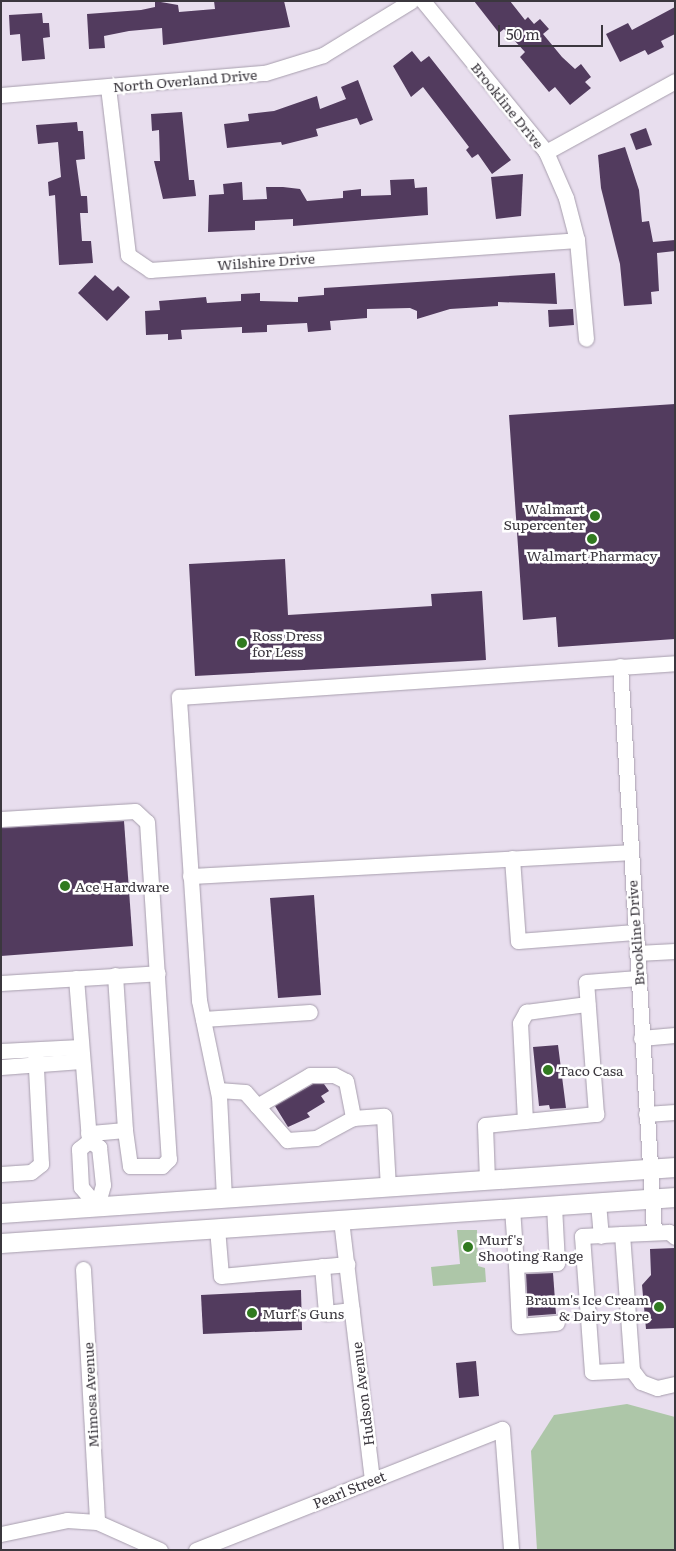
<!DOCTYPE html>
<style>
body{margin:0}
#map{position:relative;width:676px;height:1551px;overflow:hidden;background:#e8deee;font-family:Literata,serif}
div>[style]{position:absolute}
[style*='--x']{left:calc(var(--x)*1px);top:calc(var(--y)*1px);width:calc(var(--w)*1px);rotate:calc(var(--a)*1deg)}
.green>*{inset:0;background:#adc6a8}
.building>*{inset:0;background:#523b5e}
.roads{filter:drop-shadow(0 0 1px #a79ead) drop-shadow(0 0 1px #a79ead)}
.minor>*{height:15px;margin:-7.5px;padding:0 7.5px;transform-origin:7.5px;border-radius:7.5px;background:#fff}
.major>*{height:19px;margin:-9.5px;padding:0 9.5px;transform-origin:9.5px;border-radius:9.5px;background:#fff}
.dots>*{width:14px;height:14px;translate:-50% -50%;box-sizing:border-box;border:2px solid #fff;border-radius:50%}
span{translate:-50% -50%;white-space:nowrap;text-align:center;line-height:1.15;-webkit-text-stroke:5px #fff;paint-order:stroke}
.street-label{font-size:14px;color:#3b373e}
.poi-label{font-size:14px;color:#3b373e}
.right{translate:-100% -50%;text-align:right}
.left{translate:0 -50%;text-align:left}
.frame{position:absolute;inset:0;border:2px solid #3b373e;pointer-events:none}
.scale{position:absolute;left:498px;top:25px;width:105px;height:22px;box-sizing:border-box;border:2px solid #3b373e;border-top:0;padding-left:6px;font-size:15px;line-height:18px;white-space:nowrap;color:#3b373e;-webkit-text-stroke:4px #fff;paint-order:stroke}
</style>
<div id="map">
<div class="green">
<i style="clip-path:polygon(457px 1230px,477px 1230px,478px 1266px,485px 1268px,486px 1282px,433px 1286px,431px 1267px,460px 1264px)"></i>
<i style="clip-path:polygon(627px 1404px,675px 1417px,675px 1550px,537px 1550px,531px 1451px,554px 1415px)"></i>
</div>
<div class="building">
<i style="clip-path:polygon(155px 1px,178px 5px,179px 12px,215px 9px,214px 1px,284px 1px,290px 27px,163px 45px,162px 28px,129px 31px,104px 36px,105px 48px,89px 49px,87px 14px,141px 10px,155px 7px)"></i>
<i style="clip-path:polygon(474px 1px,510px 1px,525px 20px,528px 17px,534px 24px,540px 19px,549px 29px,543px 34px,562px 57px,575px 69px,581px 64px,591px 77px,585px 82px,591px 88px,570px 105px,555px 87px,549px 92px,520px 57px,525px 52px,504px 29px,499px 33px)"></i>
<i style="clip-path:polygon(675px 7px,675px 34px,661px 41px,664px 47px,648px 55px,645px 50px,620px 62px,606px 34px,628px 23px,632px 30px)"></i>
<i style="clip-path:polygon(42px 13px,43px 23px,49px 23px,50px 37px,43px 38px,45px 59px,22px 61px,20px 34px,10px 35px,9px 15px)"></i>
<i style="clip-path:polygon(412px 51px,421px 62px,429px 56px,511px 160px,492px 174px,478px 154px,472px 158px,466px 150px,469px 147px,423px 87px,411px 97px,393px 66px)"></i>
<i style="clip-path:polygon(358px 80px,373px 120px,360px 125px,357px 118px,316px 129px,318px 136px,282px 145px,281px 142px,227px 148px,224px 124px,249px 121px,248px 114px,274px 111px,317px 96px,320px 109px,346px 99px,341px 87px)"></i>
<i style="clip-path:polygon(182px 112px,189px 180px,194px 180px,196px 196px,163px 199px,154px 161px,160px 161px,159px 130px,152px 131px,151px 114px)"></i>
<i style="clip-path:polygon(77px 122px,78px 131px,83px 131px,85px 159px,76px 160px,81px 196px,87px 196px,88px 213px,80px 213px,82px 241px,91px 241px,93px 263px,59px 265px,55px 195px,49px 196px,48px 182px,61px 177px,58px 142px,38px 144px,36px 125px)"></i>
<i style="clip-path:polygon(646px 128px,652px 145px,636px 150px,630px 134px)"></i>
<i style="clip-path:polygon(625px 147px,639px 190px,642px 222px,649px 221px,653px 242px,675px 240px,675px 251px,657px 253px,659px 291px,651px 292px,652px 304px,624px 306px,620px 264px,601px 188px,598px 155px)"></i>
<i style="clip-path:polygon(523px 174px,521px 216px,496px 219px,491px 177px)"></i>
<i style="clip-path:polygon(414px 179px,415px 188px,427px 187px,428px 215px,293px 226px,293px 219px,255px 221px,255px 230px,208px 232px,209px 195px,224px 194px,223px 184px,242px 182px,243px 200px,267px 199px,266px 187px,283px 187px,300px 189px,307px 201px,343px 198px,343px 191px,361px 189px,361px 196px,391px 195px,390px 180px)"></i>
<i style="clip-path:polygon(555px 273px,557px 304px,498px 302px,498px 306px,450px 309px,417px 319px,417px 311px,410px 308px,367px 309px,367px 318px,330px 321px,331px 330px,308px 332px,307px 323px,267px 325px,267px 332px,242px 333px,242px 327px,181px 330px,182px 339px,168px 340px,168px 334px,146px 335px,145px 311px,160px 310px,159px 301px,206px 297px,207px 303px,241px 301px,241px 294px,260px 293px,260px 301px,298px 302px,298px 297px,324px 295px,324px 288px)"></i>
<i style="clip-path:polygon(95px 275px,113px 291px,118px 286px,130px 297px,107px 321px,78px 293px)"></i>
<i style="clip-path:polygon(573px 309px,574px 325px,549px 327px,548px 310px)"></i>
<i style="clip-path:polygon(675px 404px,675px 639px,558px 647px,556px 617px,523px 620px,509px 415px)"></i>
<i style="clip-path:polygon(285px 559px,288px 615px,432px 606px,431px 594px,482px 591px,486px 660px,195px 676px,189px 564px)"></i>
<i style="clip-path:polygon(124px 821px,133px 946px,1px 956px,1px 828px)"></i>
<i style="clip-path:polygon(314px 895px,321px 995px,278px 998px,270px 898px)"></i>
<i style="clip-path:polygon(558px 1045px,566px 1108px,550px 1109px,549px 1105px,539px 1106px,533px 1047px)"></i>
<i style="clip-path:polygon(313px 1084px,324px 1084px,329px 1091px,321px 1096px,325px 1102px,307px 1113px,310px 1117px,288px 1127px,275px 1106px)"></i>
<i style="clip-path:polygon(675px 1248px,675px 1328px,646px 1329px,642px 1285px,651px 1275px,650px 1249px)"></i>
<i style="clip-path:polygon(553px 1273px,556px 1314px,528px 1316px,526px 1274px)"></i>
<i style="clip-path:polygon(301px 1290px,302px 1330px,203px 1334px,201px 1295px)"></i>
<i style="clip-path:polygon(476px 1361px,479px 1396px,459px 1398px,456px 1363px)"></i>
</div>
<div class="roads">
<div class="minor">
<i style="--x:423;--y:1;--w:195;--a:50.8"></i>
<i style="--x:546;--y:152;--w:50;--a:66.5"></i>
<i style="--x:566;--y:198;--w:43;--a:75.3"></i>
<i style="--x:577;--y:240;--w:99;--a:84.8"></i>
<i style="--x:108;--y:87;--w:169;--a:83.2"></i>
<i style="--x:128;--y:255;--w:27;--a:34"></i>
<i style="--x:150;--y:270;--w:428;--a:-4"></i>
<i style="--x:1;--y:95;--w:265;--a:-4.8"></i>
<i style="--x:265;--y:73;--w:61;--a:-17.2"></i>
<i style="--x:323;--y:55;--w:103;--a:-31.5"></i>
<i style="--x:546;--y:152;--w:147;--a:-28.8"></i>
<i style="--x:620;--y:666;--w:567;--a:86.56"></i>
<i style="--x:1;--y:819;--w:134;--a:-3.4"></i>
<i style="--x:135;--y:811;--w:16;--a:43"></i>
<i style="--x:147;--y:822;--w:338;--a:86.3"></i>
<i style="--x:169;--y:1159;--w:10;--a:135"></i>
<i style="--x:162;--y:1166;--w:32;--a:180"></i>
<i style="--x:130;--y:1166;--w:36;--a:-98"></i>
<i style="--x:125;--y:1130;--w:37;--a:175"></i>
<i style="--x:512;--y:858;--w:83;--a:85.9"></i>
<i style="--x:518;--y:941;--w:117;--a:-4.4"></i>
<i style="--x:190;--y:876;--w:441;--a:-3.1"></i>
<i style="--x:637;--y:953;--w:38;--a:-3"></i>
<i style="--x:115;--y:975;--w:155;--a:86.3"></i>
<i style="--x:76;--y:978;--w:164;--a:85.4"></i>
<i style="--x:1;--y:983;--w:157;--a:-3.6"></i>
<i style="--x:203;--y:1019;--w:107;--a:-3.7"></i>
<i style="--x:641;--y:1038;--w:34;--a:-5"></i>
<i style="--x:1;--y:1051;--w:79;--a:-2.9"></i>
<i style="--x:1;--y:1067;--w:80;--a:-4.3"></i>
<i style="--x:218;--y:1090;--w:27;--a:4"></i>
<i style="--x:245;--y:1092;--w:64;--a:48.8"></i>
<i style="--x:287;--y:1140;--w:29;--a:-4"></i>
<i style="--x:316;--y:1138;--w:42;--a:-28.4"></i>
<i style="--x:353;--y:1118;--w:31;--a:-4"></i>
<i style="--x:384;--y:1116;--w:71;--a:86.8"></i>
<i style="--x:257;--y:1106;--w:61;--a:-30.3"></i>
<i style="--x:310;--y:1075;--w:24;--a:0"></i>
<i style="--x:334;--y:1075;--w:13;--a:27"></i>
<i style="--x:346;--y:1081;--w:38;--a:79"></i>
<i style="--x:646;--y:1114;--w:29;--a:-4"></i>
<i style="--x:525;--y:1121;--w:98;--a:-92.9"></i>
<i style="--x:520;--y:1023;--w:13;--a:-61"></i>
<i style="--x:526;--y:1012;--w:62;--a:-7.5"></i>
<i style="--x:89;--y:1141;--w:13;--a:141"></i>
<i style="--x:79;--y:1149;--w:38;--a:87"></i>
<i style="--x:81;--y:1187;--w:25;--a:50"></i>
<i style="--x:89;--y:1141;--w:12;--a:31"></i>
<i style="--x:99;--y:1147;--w:38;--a:84"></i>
<i style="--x:103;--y:1185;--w:22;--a:106"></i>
<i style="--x:1;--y:1174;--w:30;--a:-4"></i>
<i style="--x:31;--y:1172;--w:13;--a:-39"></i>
<i style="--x:41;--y:1164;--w:114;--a:-93"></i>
<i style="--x:487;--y:1180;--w:55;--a:-92.1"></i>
<i style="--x:485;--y:1125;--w:112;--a:-5.7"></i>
<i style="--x:596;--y:1114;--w:132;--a:-94.3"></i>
<i style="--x:586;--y:982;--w:52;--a:-4.4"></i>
<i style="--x:224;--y:1198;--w:101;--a:-92.8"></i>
<i style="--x:219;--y:1097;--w:99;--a:-101.7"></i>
<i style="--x:199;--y:1000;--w:304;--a:-93.8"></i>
<i style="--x:179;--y:697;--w:497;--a:-3.9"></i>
<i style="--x:598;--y:1203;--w:33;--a:85"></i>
<i style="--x:512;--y:1208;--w:57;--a:86"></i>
<i style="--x:516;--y:1265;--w:41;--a:-2.8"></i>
<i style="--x:557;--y:1263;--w:57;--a:-93"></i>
<i style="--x:341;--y:1220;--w:261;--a:83.2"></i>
<i style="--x:217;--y:1228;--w:48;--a:85.2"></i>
<i style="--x:221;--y:1276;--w:127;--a:-5.4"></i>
<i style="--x:622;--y:1234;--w:40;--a:177.1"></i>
<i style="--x:582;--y:1236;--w:136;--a:85.8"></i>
<i style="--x:592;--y:1372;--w:40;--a:-2.9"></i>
<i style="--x:675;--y:1237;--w:8;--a:-140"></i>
<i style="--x:669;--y:1232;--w:47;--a:177.6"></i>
<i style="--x:622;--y:1234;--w:136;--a:85.8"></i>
<i style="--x:632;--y:1370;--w:15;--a:53"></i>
<i style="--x:641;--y:1382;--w:17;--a:21"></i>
<i style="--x:657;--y:1388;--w:18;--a:-13"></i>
<i style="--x:516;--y:1265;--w:61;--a:87.2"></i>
<i style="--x:519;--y:1326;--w:38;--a:-5"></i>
<i style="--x:322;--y:1266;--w:47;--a:85.1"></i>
<i style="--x:326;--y:1313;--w:26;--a:-7"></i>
<i style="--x:83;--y:1269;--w:253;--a:86.8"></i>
<i style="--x:1;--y:1534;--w:67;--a:-12"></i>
<i style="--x:67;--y:1520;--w:30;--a:4"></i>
<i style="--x:97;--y:1522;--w:69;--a:24"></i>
<i style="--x:196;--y:1550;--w:329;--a:-21.6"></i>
<i style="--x:502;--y:1429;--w:121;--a:85.7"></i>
</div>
<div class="major">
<i style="--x:1;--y:1213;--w:676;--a:-3.9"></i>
<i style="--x:1;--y:1243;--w:676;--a:-3.9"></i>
</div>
</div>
<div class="dots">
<i style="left:595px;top:516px;background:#317a20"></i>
<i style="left:592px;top:539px;background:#317a20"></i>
<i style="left:242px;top:643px;background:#317a20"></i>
<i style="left:65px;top:886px;background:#317a20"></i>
<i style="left:548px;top:1070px;background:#317a20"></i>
<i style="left:468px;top:1247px;background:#317a20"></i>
<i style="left:659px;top:1307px;background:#317a20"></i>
<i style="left:252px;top:1313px;background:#317a20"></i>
</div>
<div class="street-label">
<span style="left:185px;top:80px;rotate:-5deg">North Overland Drive</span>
<span style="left:508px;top:105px;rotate:51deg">Brookline Drive</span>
<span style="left:266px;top:261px;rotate:-4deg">Wilshire Drive</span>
<span style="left:635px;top:933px;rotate:-94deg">Brookline Drive</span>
<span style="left:362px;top:1394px;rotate:-97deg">Hudson Avenue</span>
<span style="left:90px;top:1395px;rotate:-93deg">Mimosa Avenue</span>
<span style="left:349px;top:1489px;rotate:-22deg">Pearl Street</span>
</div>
<div class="poi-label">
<span class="right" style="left:585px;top:516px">Walmart<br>Supercenter</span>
<span style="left:592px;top:555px">Walmart Pharmacy</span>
<span class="left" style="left:252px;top:643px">Ross Dress<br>for Less</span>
<span class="left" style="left:75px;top:886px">Ace Hardware</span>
<span class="left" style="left:558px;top:1070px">Taco Casa</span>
<span class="left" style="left:478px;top:1247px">Murf's<br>Shooting Range</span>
<span class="right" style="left:649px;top:1307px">Braum's Ice Cream<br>&amp; Dairy Store</span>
<span class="left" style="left:262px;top:1313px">Murf's Guns</span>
</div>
<div class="frame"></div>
<div class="scale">50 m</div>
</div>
